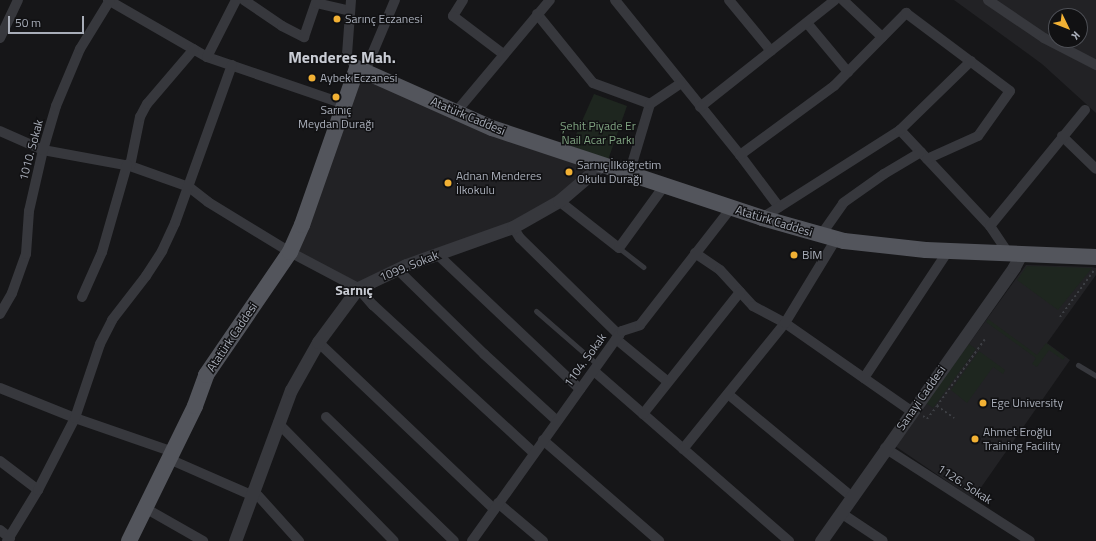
<!DOCTYPE html>
<meta charset="utf-8">
<style>
body{margin:0}
#map{position:relative;width:1096px;height:541px;overflow:hidden;background:#161618;font-family:"Titillium Web",sans-serif}
div>[style]{position:absolute}
[style*='--x']{left:calc(var(--x)*1px);top:calc(var(--y)*1px);width:calc(var(--w)*1px);rotate:calc(var(--a)*1deg)}
.built>*{inset:0;background:#222225}
.green>*{inset:0;background:#1e261f}
.path>*{height:2px;margin-top:-1px;transform-origin:0;background:repeating-linear-gradient(90deg,#3d3f44 0 2px,transparent 0 5px)}
.service>*{height:5px;margin:-2.5px;padding:0 2.5px;transform-origin:2.5px;border-radius:2.5px;background:#37383d}
.minor>*{height:10px;margin:-5px;padding:0 5px;transform-origin:5px;border-radius:5px;background:#37383d}
.tertiary>*{height:13px;margin:-6.5px;padding:0 6.5px;transform-origin:6.5px;border-radius:6.5px;background:#37383d}
.primary>*{height:16px;margin:-8px;padding:0 8px;transform-origin:8px;border-radius:8px;background:#53555c}
.dots>*{width:11px;height:11px;translate:-50% -50%;box-sizing:border-box;border:2px solid #111113;border-radius:50%}
span{translate:-50% -50%;white-space:nowrap;text-align:center;line-height:1.15;-webkit-text-stroke:3px #111113;paint-order:stroke}
.poi-label{font-size:12px;color:#a8adb8}
.left{translate:0 -50%;text-align:left}
.street-label{font-size:12px;color:#a8adb8}
.park-label{font-size:12px;color:#7fa381}
.quarter-label{font-size:14px;color:#c9ccd4;font-weight:700}
.district-label{font-size:16px;color:#c9ccd4;font-weight:700}
.north{position:absolute;left:1048px;top:8px;width:40px;height:40px;box-sizing:border-box;background:#111113;border:1px solid #4d4f55;border-radius:50%;rotate:133deg;font-size:11px;font-weight:700;line-height:16px;text-align:center;color:#a8adb8}
.north::after{content:'';display:block;margin:auto;width:14px;height:18px;background:#f2b134;clip-path:polygon(50% 0,100% 100%,50% 72%,0 100%)}
.scale{position:absolute;left:8px;top:16px;width:76px;height:18px;box-sizing:border-box;border:2px solid #a8adb8;border-top:0;padding-left:5px;font-size:12px;line-height:14px;white-space:nowrap;color:#a8adb8;-webkit-text-stroke:3px #111113;paint-order:stroke}
</style>
<div id="map">
<div class="built">
<i style="clip-path:polygon(evenodd,954px 0,1096px 0,1096px 113px,1042px 64px,954px 0,1056px 16px,1080px 16px,1080px 40px,1056px 40px,1056px 16px)"></i>
<i style="clip-path:polygon(357px 68px,601px 165px,559px 201px,358px 288px,290px 252px)"></i>
<i style="clip-path:polygon(1026px 265px,1092px 267px,1096px 268px,1096px 275px,1047px 343px,1070px 360px,973px 499px,895px 446px)"></i>
</div>
<div class="green">
<i style="clip-path:polygon(594px 94px,627px 106px,608px 160px,571px 146px)"></i>
<i style="clip-path:polygon(1027px 266px,1092px 268px,1058px 310px,1017px 280px)"></i>
<i style="clip-path:polygon(988px 319px,1037px 355px,1046px 343px,1065px 357px,1063px 360px,1049px 350px,1037px 367px,1032px 364px,1036px 358px,986px 322px)"></i>
<i style="clip-path:polygon(969px 344px,976px 349px,933px 408px,926px 403px)"></i>
<i style="clip-path:polygon(979px 351px,1005px 370px,1003px 374px,993px 367px,967px 403px,951px 390px)"></i>
</div>
<div class="path">
<i style="--x:1060;--y:317;--w:59;--a:-53.9"></i>
<i style="--x:937;--y:406;--w:82;--a:-54.4"></i>
<i style="--x:923;--y:416;--w:5;--a:37"></i>
<i style="--x:927;--y:419;--w:16;--a:-52"></i>
<i style="--x:937;--y:406;--w:21;--a:35"></i>
</div>
<div class="service">
<i style="--x:619;--y:248;--w:31;--a:38"></i>
<i style="--x:536;--y:311;--w:82;--a:41.1"></i>
<i style="--x:1078;--y:365;--w:21;--a:31"></i>
</div>
<div class="minor">
<i style="--x:108;--y:0;--w:114;--a:29.9"></i>
<i style="--x:207;--y:57;--w:145;--a:18.9"></i>
<i style="--x:244;--y:0;--w:46;--a:34.4"></i>
<i style="--x:282;--y:26;--w:25;--a:27"></i>
<i style="--x:304;--y:37;--w:36;--a:-71"></i>
<i style="--x:316;--y:3;--w:35;--a:13"></i>
<i style="--x:351;--y:0;--w:55;--a:94.2"></i>
<i style="--x:347;--y:55;--w:16;--a:52"></i>
<i style="--x:463;--y:0;--w:19;--a:122"></i>
<i style="--x:453;--y:16;--w:63;--a:37.2"></i>
<i style="--x:615;--y:0;--w:199;--a:51.1"></i>
<i style="--x:740;--y:155;--w:65;--a:53.1"></i>
<i style="--x:729;--y:0;--w:66;--a:50.5"></i>
<i style="--x:843;--y:0;--w:54;--a:43.5"></i>
<i style="--x:988;--y:0;--w:68;--a:34.2"></i>
<i style="--x:1044;--y:38;--w:59;--a:27.4"></i>
<i style="--x:537;--y:14;--w:89;--a:50.9"></i>
<i style="--x:593;--y:83;--w:61;--a:20.2"></i>
<i style="--x:807;--y:23;--w:64;--a:50.1"></i>
<i style="--x:0;--y:38;--w:42;--a:-64.7"></i>
<i style="--x:207;--y:57;--w:64;--a:-63"></i>
<i style="--x:365;--y:71;--w:77;--a:-67.1"></i>
<i style="--x:700;--y:107;--w:172;--a:-38.4"></i>
<i style="--x:456;--y:112;--w:146;--a:-50"></i>
<i style="--x:900;--y:130;--w:132;--a:46.8"></i>
<i style="--x:990;--y:226;--w:34;--a:56"></i>
<i style="--x:0;--y:131;--w:47;--a:23.8"></i>
<i style="--x:43;--y:150;--w:88;--a:10.4"></i>
<i style="--x:130;--y:166;--w:63;--a:19.6"></i>
<i style="--x:189;--y:187;--w:24;--a:38"></i>
<i style="--x:208;--y:202;--w:96;--a:31.4"></i>
<i style="--x:290;--y:252;--w:77;--a:27.9"></i>
<i style="--x:358;--y:288;--w:23;--a:49"></i>
<i style="--x:373;--y:305;--w:219;--a:42.6"></i>
<i style="--x:1062;--y:136;--w:47;--a:44.1"></i>
<i style="--x:740;--y:155;--w:117;--a:-36.3"></i>
<i style="--x:834;--y:86;--w:103;--a:-45.4"></i>
<i style="--x:906;--y:13;--w:130;--a:36.9"></i>
<i style="--x:1010;--y:91;--w:55;--a:125.4"></i>
<i style="--x:978;--y:136;--w:56;--a:155.7"></i>
<i style="--x:130;--y:166;--w:50;--a:-78.5"></i>
<i style="--x:140;--y:117;--w:15;--a:-62"></i>
<i style="--x:147;--y:104;--w:72;--a:-49.5"></i>
<i style="--x:629;--y:174;--w:73;--a:-73.3"></i>
<i style="--x:650;--y:104;--w:37;--a:-34"></i>
<i style="--x:559;--y:201;--w:76;--a:38.1"></i>
<i style="--x:619;--y:248;--w:77;--a:-54"></i>
<i style="--x:762;--y:218;--w:164;--a:-32.5"></i>
<i style="--x:900;--y:130;--w:99;--a:-44.2"></i>
<i style="--x:990;--y:226;--w:150;--a:-50.7"></i>
<i style="--x:513;--y:227;--w:13;--a:58"></i>
<i style="--x:520;--y:238;--w:139;--a:44.4"></i>
<i style="--x:821;--y:235;--w:39;--a:-55"></i>
<i style="--x:843;--y:203;--w:50;--a:-35.3"></i>
<i style="--x:884;--y:174;--w:43;--a:-30.7"></i>
<i style="--x:695;--y:253;--w:30;--a:34"></i>
<i style="--x:720;--y:270;--w:49;--a:47.5"></i>
<i style="--x:753;--y:306;--w:36;--a:28"></i>
<i style="--x:785;--y:323;--w:154;--a:34.9"></i>
<i style="--x:437;--y:254;--w:197;--a:43.4"></i>
<i style="--x:397;--y:269;--w:122;--a:44.3"></i>
<i style="--x:484;--y:354;--w:99;--a:42.5"></i>
<i style="--x:82;--y:297;--w:49;--a:-66"></i>
<i style="--x:102;--y:252;--w:91;--a:-74"></i>
<i style="--x:0;--y:314;--w:24;--a:-60"></i>
<i style="--x:12;--y:293;--w:41;--a:-70.3"></i>
<i style="--x:26;--y:254;--w:43;--a:-86"></i>
<i style="--x:29;--y:211;--w:63;--a:-77.1"></i>
<i style="--x:43;--y:150;--w:46;--a:-73.5"></i>
<i style="--x:56;--y:106;--w:62;--a:-67.2"></i>
<i style="--x:80;--y:49;--w:57;--a:-58.5"></i>
<i style="--x:616;--y:339;--w:67;--a:39.6"></i>
<i style="--x:318;--y:342;--w:243;--a:43.5"></i>
<i style="--x:594;--y:371;--w:259;--a:41.1"></i>
<i style="--x:864;--y:378;--w:152;--a:-56.5"></i>
<i style="--x:0;--y:388;--w:81;--a:21.8"></i>
<i style="--x:75;--y:418;--w:104;--a:19.1"></i>
<i style="--x:728;--y:394;--w:161;--a:39.7"></i>
<i style="--x:643;--y:414;--w:156;--a:-51.5"></i>
<i style="--x:326;--y:417;--w:178;--a:44.1"></i>
<i style="--x:278;--y:423;--w:165;--a:45.5"></i>
<i style="--x:543;--y:440;--w:154;--a:41"></i>
<i style="--x:885;--y:448;--w:172;--a:32.7"></i>
<i style="--x:683;--y:449;--w:162;--a:-51"></i>
<i style="--x:785;--y:323;--w:98;--a:-58.7"></i>
<i style="--x:169;--y:459;--w:90;--a:23.7"></i>
<i style="--x:0;--y:461;--w:48;--a:37.3"></i>
<i style="--x:253;--y:490;--w:69;--a:48"></i>
<i style="--x:498;--y:503;--w:59;--a:40.2"></i>
<i style="--x:145;--y:508;--w:67;--a:29.6"></i>
<i style="--x:841;--y:513;--w:50;--a:33.7"></i>
<i style="--x:0;--y:530;--w:13;--a:39"></i>
<i style="--x:7;--y:541;--w:60;--a:-58.7"></i>
<i style="--x:38;--y:490;--w:81;--a:-62.8"></i>
<i style="--x:75;--y:418;--w:78;--a:-71.3"></i>
<i style="--x:100;--y:344;--w:27;--a:-63"></i>
<i style="--x:112;--y:320;--w:56;--a:-52.3"></i>
<i style="--x:146;--y:276;--w:30;--a:-57"></i>
<i style="--x:162;--y:251;--w:31;--a:-65"></i>
<i style="--x:175;--y:223;--w:168;--a:-70.2"></i>
<i style="--x:472;--y:541;--w:258;--a:-54.5"></i>
<i style="--x:622;--y:331;--w:19;--a:-18"></i>
<i style="--x:640;--y:325;--w:148;--a:-52.1"></i>
</div>
<div class="tertiary">
<i style="--x:235;--y:541;--w:161;--a:-69.7"></i>
<i style="--x:291;--y:390;--w:55;--a:-60.6"></i>
<i style="--x:318;--y:342;--w:67;--a:-53.5"></i>
<i style="--x:358;--y:288;--w:53;--a:-25.6"></i>
<i style="--x:406;--y:265;--w:114;--a:-19.6"></i>
<i style="--x:513;--y:227;--w:53;--a:-29.5"></i>
<i style="--x:559;--y:201;--w:55;--a:-40.6"></i>
<i style="--x:821;--y:541;--w:335;--a:-54.8"></i>
<i style="--x:1014;--y:267;--w:15;--a:-62"></i>
</div>
<div class="primary">
<i style="--x:129;--y:541;--w:150;--a:-63.9"></i>
<i style="--x:195;--y:406;--w:33;--a:-70"></i>
<i style="--x:206;--y:375;--w:149;--a:-55.7"></i>
<i style="--x:290;--y:252;--w:30;--a:-66"></i>
<i style="--x:302;--y:225;--w:166;--a:-70.7"></i>
<i style="--x:357;--y:68;--w:148;--a:24"></i>
<i style="--x:492;--y:128;--w:285;--a:18.4"></i>
<i style="--x:762;--y:218;--w:85;--a:15.7"></i>
<i style="--x:844;--y:241;--w:82;--a:6.3"></i>
<i style="--x:926;--y:250;--w:170;--a:2.4"></i>
</div>
<div class="dots">
<i style="left:337px;top:19px;background:#f2b134"></i>
<i style="left:312px;top:78px;background:#f2b134"></i>
<i style="left:336px;top:97px;background:#f2b134"></i>
<i style="left:569px;top:172px;background:#f2b134"></i>
<i style="left:448px;top:183px;background:#f2b134"></i>
<i style="left:794px;top:255px;background:#f2b134"></i>
<i style="left:983px;top:403px;background:#f2b134"></i>
<i style="left:975px;top:439px;background:#f2b134"></i>
</div>
<div class="poi-label">
<span class="left" style="left:345px;top:19px">Sarınç Eczanesi</span>
<span class="left" style="left:320px;top:78px">Aybek Eczanesi</span>
<span style="left:336px;top:117px">Sarnıç<br>Meydan Durağı</span>
<span class="left" style="left:577px;top:172px">Sarnıç İlköğretim<br>Okulu Durağı</span>
<span class="left" style="left:456px;top:183px">Adnan Menderes<br>İlkokulu</span>
<span class="left" style="left:802px;top:255px">BİM</span>
<span class="left" style="left:991px;top:403px">Ege University</span>
<span class="left" style="left:983px;top:439px">Ahmet Eroğlu<br>Training Facility</span>
</div>
<div class="street-label">
<span style="left:468px;top:116px;rotate:23deg">Atatürk Caddesi</span>
<span style="left:31px;top:150px;rotate:-75deg">1010. Sokak</span>
<span style="left:774px;top:221px;rotate:17deg">Atatürk Caddesi</span>
<span style="left:409px;top:266px;rotate:-22deg">1099. Sokak</span>
<span style="left:232px;top:337px;rotate:-56deg">Atatürk Caddesi</span>
<span style="left:585px;top:360px;rotate:-54deg">1104. Sokak</span>
<span style="left:921px;top:398px;rotate:-55deg">Sanayi Caddesi</span>
<span style="left:965px;top:484px;rotate:33deg">1126. Sokak</span>
</div>
<div class="park-label">
<span style="left:598px;top:133px">Şehit Piyade Er<br>Nail Acar Parkı</span>
</div>
<div class="quarter-label">
<span style="left:354px;top:290px">Sarnıç</span>
</div>
<div class="district-label">
<span style="left:342px;top:57px">Menderes Mah.</span>
</div>
<div class="north">K</div>
<div class="scale">50 m</div>
</div>
